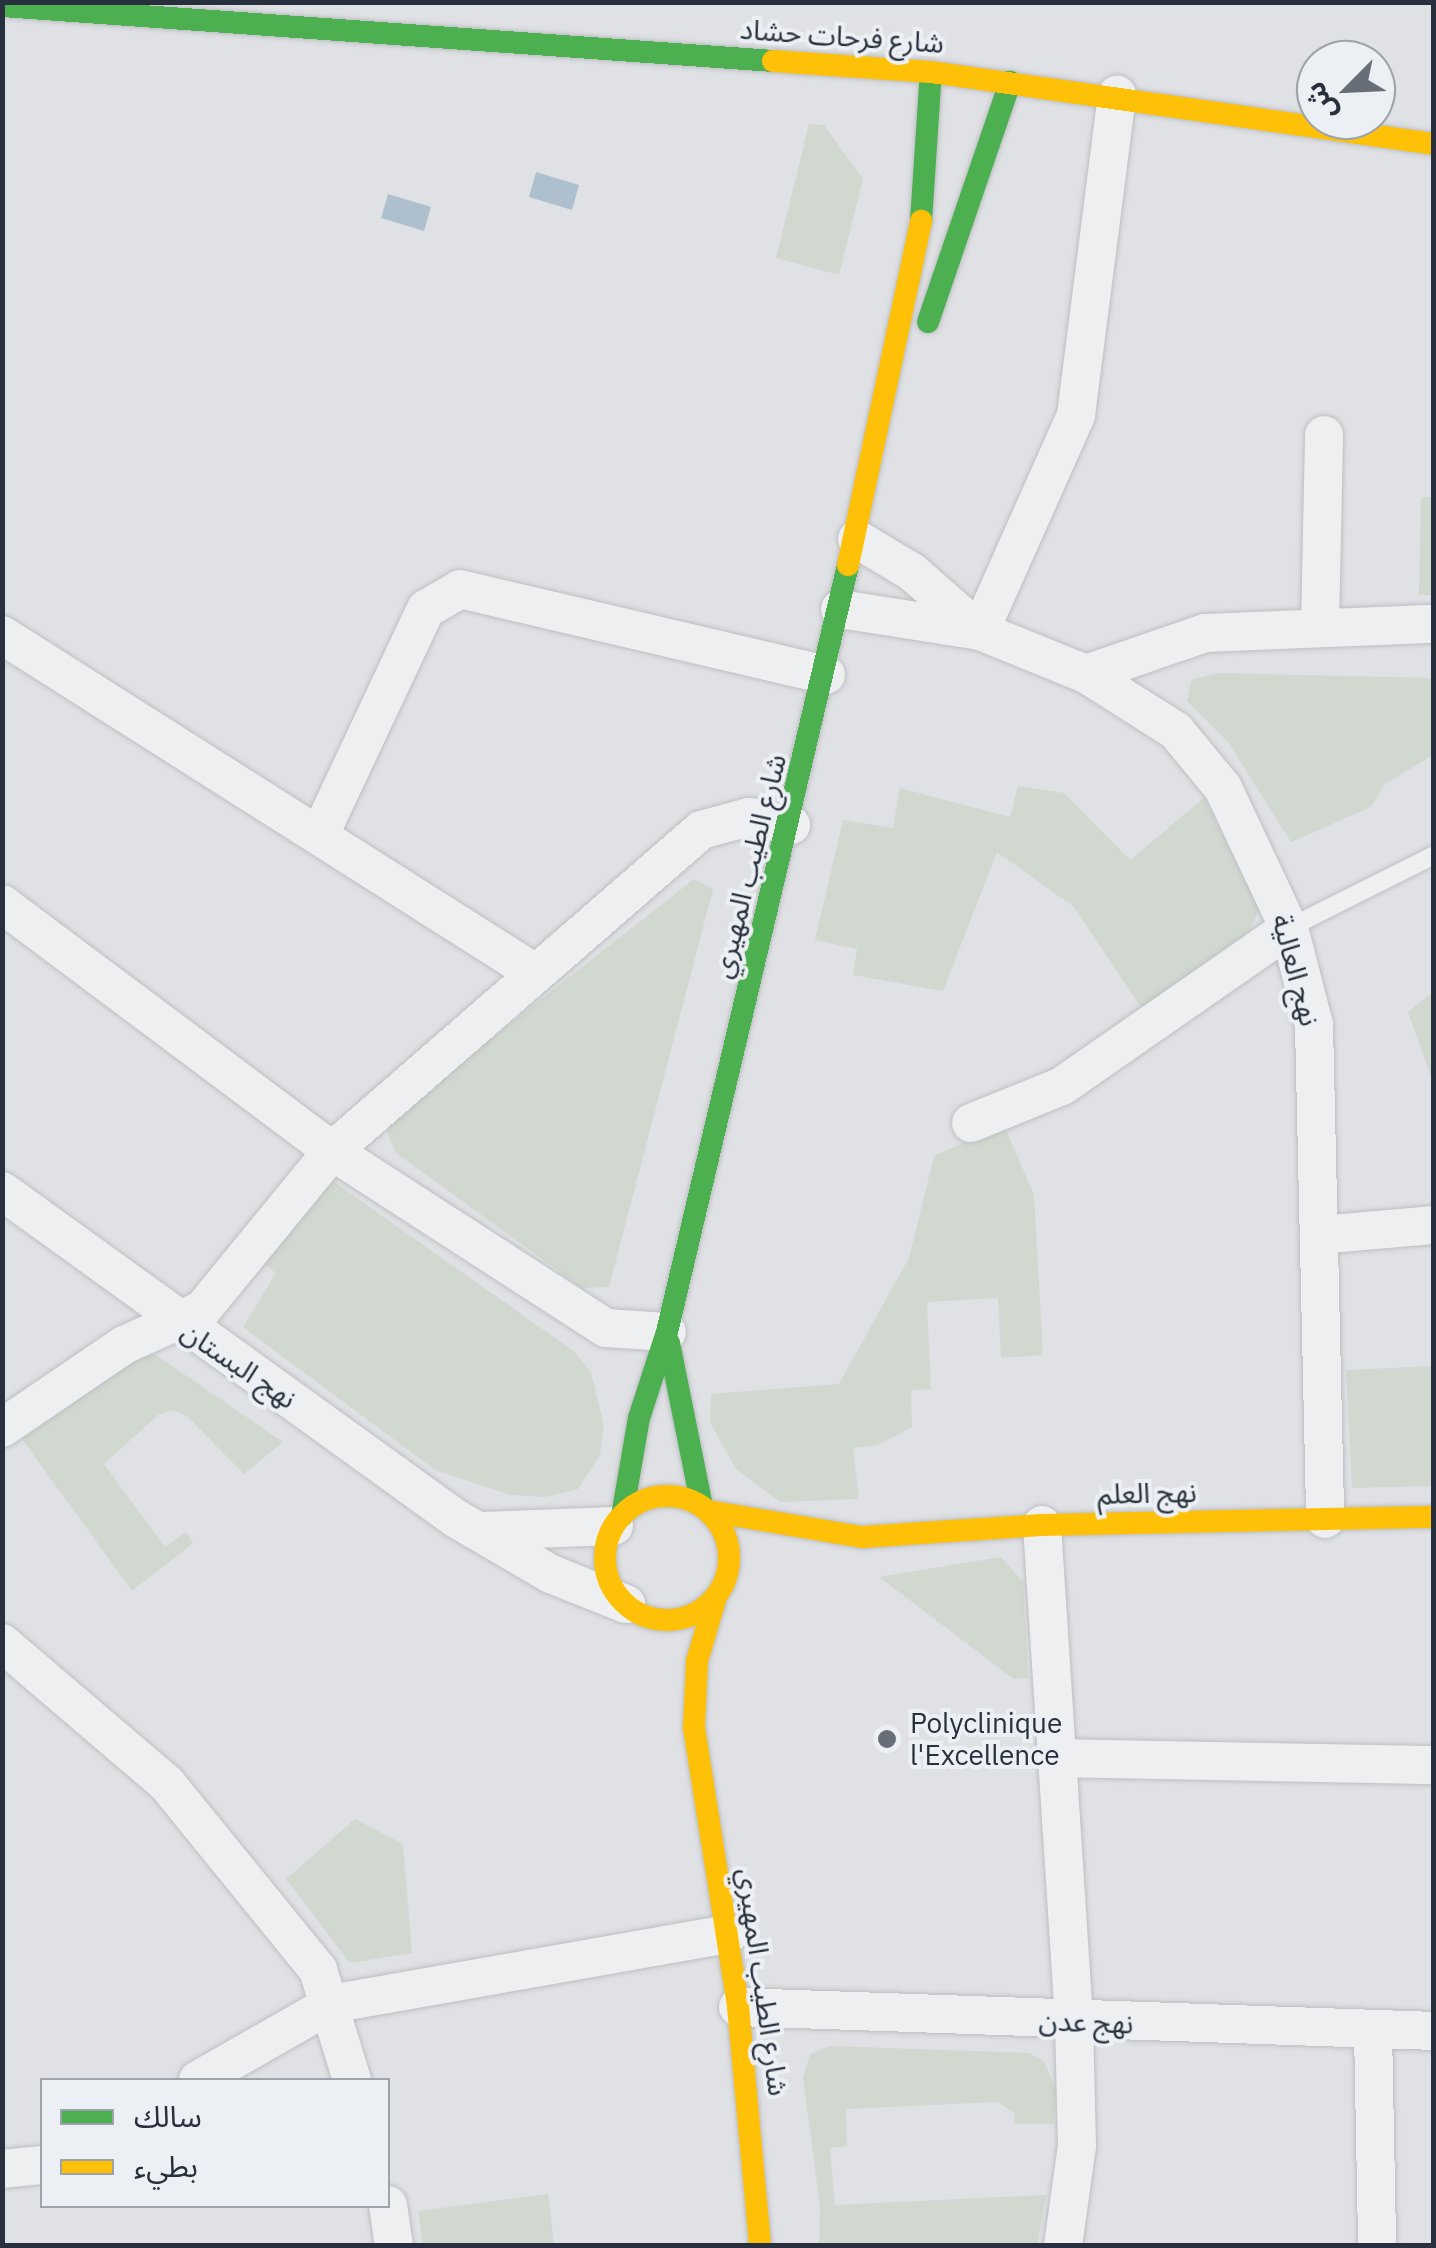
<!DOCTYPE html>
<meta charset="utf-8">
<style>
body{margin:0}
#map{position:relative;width:1436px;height:2248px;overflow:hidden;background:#dfe1e4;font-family:"IBM Plex Sans","Noto Sans Arabic",sans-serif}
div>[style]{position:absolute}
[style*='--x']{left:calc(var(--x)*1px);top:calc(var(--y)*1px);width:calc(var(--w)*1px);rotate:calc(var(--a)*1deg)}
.green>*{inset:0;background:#d0d8cf}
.water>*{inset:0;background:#aebfce}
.roads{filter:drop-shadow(0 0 2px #bdbfc2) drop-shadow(0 0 2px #bdbfc2)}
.lane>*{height:18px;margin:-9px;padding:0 9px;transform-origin:9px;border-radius:9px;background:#eeeff1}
.street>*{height:38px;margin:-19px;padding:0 19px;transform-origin:19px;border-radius:19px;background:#eeeff1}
.fast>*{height:22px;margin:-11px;padding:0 11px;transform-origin:11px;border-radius:11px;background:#4caf50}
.slow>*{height:22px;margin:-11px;padding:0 11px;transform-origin:11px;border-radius:11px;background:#ffc107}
.slow>.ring{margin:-11px;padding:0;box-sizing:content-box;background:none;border:22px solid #ffc107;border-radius:50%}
.dots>*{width:28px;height:28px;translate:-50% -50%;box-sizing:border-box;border:5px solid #ecf0f4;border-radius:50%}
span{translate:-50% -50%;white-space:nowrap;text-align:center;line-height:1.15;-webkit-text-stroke:8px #ecf0f4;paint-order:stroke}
.street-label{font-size:28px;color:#27303c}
.poi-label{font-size:28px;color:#27303c}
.left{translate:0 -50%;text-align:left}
.frame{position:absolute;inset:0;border:5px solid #27303c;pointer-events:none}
.legend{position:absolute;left:40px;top:2078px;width:350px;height:130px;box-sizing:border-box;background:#ecf0f4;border:2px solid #9da3aa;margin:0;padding:12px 18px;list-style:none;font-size:30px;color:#27303c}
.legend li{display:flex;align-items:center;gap:20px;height:50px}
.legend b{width:50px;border:2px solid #9da3aa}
.north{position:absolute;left:1296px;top:40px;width:100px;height:100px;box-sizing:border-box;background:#ecf0f4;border:2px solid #9da3aa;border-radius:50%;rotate:246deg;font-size:28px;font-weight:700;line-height:40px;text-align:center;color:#27303c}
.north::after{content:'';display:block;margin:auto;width:35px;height:45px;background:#676e77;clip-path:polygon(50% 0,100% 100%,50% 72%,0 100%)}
</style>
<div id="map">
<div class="green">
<i style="clip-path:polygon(809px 124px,824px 125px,863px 179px,839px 275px,776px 258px)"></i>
<i style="clip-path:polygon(1421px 497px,1433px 497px,1433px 595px,1419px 595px)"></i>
<i style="clip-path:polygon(1220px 673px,1433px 678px,1433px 755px,1385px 784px,1371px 807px,1291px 842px,1228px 742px,1187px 701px,1192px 679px)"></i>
<i style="clip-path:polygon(1018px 786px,1064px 793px,1130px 860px,1204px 798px,1259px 908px,1250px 931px,1142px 1009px,1074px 907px,997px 852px,943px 991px,853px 975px,857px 949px,815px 940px,843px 820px,893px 828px,900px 788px,1010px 817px)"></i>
<i style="clip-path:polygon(694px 879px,713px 889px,609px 1287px,582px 1288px,396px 1153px,387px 1132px,394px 1115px)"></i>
<i style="clip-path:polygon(1433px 992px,1433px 1082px,1408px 1012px)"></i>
<i style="clip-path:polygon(1004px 1125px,1034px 1195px,1043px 1355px,1001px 1358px,998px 1298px,927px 1302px,931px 1389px,911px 1390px,912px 1427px,878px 1445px,853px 1448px,859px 1499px,780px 1502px,736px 1469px,710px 1422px,711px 1394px,839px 1384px,909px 1258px,934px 1156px)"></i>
<i style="clip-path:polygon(330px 1179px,575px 1352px,591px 1372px,604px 1426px,600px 1455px,578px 1489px,546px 1497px,511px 1495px,435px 1470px,243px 1327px,276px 1273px,260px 1261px)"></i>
<i style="clip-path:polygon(153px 1353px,283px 1442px,244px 1474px,187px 1416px,173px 1410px,158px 1415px,104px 1464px,165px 1547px,186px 1532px,193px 1543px,132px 1591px,22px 1439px,131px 1361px)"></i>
<i style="clip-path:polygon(1433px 1366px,1433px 1486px,1352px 1488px,1346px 1370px)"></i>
<i style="clip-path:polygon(1001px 1557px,1023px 1582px,1028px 1678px,1014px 1679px,879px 1577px)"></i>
<i style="clip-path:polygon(355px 1819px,403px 1844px,412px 1953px,350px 1963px,286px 1879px)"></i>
<i style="clip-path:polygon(829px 2046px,1029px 2053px,1044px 2061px,1056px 2090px,1053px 2124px,1014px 2124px,1015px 2113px,997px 2102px,846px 2109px,847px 2146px,830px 2148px,835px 2205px,1046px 2195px,1037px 2245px,819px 2245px,820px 2206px,803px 2078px,810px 2054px)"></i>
<i style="clip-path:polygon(548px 2194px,554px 2245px,423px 2245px,418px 2211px)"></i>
</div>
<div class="water">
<i style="clip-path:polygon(536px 172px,579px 185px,572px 210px,529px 197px)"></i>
<i style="clip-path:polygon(388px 194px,431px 207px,424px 231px,381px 218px)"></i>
</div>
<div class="roads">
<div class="lane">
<i style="--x:1289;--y:928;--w:162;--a:-26.7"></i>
</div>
<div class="street">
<i style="--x:857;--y:539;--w:64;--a:31"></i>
<i style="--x:912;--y:572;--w:88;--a:41.3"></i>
<i style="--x:840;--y:609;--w:142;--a:8.9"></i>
<i style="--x:980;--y:631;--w:114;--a:22.1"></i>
<i style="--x:1086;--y:674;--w:107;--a:32.3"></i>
<i style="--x:1176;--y:731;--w:74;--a:50.5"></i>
<i style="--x:1223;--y:788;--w:155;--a:64.8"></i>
<i style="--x:1289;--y:928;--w:100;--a:75.5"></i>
<i style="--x:1314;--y:1025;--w:494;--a:88.7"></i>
<i style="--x:1320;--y:628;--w:193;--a:-88.8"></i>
<i style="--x:980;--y:631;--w:236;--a:-66"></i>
<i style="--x:1076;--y:415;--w:323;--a:-82.7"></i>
<i style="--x:2;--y:635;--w:631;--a:32.38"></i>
<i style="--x:1086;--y:674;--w:126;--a:-19"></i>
<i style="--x:1205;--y:633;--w:229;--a:-2.3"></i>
<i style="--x:320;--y:834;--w:249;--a:-64.8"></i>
<i style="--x:426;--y:609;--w:39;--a:-30"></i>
<i style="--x:460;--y:589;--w:376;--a:13.2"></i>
<i style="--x:2;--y:904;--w:412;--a:36.8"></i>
<i style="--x:332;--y:1151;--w:326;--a:32.9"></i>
<i style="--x:606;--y:1328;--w:61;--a:3.8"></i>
<i style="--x:971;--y:1123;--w:98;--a:-22.1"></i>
<i style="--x:1062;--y:1086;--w:277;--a:-34.8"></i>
<i style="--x:2;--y:1191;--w:559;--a:35.82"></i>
<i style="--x:455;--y:1518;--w:111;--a:30.3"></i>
<i style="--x:551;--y:1574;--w:81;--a:21.8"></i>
<i style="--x:1319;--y:1235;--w:115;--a:-5"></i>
<i style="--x:2;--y:1428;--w:148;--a:-34.2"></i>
<i style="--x:124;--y:1345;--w:85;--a:-24.2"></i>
<i style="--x:202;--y:1310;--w:205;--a:-50.7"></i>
<i style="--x:332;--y:1151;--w:489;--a:-41"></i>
<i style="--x:701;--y:830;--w:50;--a:-15.2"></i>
<i style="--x:749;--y:817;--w:43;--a:10.8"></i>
<i style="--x:1042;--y:1525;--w:499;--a:86.3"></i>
<i style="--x:1074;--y:2023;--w:123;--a:88.6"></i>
<i style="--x:1077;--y:2146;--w:101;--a:98"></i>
<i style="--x:482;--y:1531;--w:132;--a:-2.2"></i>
<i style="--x:2;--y:1643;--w:217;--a:40.5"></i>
<i style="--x:167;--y:1784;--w:240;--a:50.9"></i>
<i style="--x:318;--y:1970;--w:115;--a:72.8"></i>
<i style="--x:1058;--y:1758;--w:376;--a:1.1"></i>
<i style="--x:738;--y:2007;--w:696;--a:1.97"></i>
<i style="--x:1373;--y:2030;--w:216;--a:88.9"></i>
<i style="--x:198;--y:2080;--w:153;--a:-29.7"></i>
<i style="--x:331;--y:2004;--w:404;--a:-10"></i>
<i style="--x:2;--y:2169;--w:40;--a:-5.7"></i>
<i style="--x:388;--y:2205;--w:41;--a:81.7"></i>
</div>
<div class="fast">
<i style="--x:2;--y:6;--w:773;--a:4.08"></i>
<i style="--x:921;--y:221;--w:149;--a:-86.2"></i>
<i style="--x:928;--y:322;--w:254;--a:-71.1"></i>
<i style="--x:669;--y:1343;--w:166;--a:78.6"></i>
<i style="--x:622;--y:1516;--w:99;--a:-80.2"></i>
<i style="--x:639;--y:1418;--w:90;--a:-72"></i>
<i style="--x:667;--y:1332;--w:788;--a:-76.72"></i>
</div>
<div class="slow">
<i style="--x:773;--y:61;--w:158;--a:4"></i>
<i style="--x:931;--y:72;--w:508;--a:8.15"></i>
<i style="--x:848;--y:565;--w:352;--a:-78"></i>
<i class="ring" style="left:605px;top:1496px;width:102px;height:102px"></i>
<i style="--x:708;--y:1511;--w:156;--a:9.6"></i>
<i style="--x:862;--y:1537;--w:180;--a:-3.8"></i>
<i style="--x:1042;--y:1525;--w:392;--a:-1.2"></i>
<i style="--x:716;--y:1597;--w:67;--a:106.5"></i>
<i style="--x:697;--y:1661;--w:67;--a:92.6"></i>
<i style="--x:694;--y:1728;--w:282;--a:81"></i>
<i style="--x:738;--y:2007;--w:240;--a:84.7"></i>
</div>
</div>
<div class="dots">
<i style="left:887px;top:1739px;background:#676e77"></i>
</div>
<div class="street-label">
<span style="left:842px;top:36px;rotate:4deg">شارع فرحات حشاد</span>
<span style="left:749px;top:866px;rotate:-76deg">شارع الطيب المهيري</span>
<span style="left:1296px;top:970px;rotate:75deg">نهج العالية</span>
<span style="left:239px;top:1365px;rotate:34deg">نهج البستان</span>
<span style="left:1147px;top:1493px;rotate:-1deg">نهج العلم</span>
<span style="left:763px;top:1982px;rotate:82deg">شارع الطيب المهيري</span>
<span style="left:1086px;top:2022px;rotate:2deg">نهج عدن</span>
</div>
<div class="poi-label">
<span class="left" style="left:910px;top:1739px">Polyclinique<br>l'Excellence</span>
</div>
<div class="frame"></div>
<ul class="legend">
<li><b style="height:12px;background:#4caf50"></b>سالك</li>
<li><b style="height:12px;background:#ffc107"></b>بطيء</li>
</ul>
<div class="north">ش</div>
</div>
